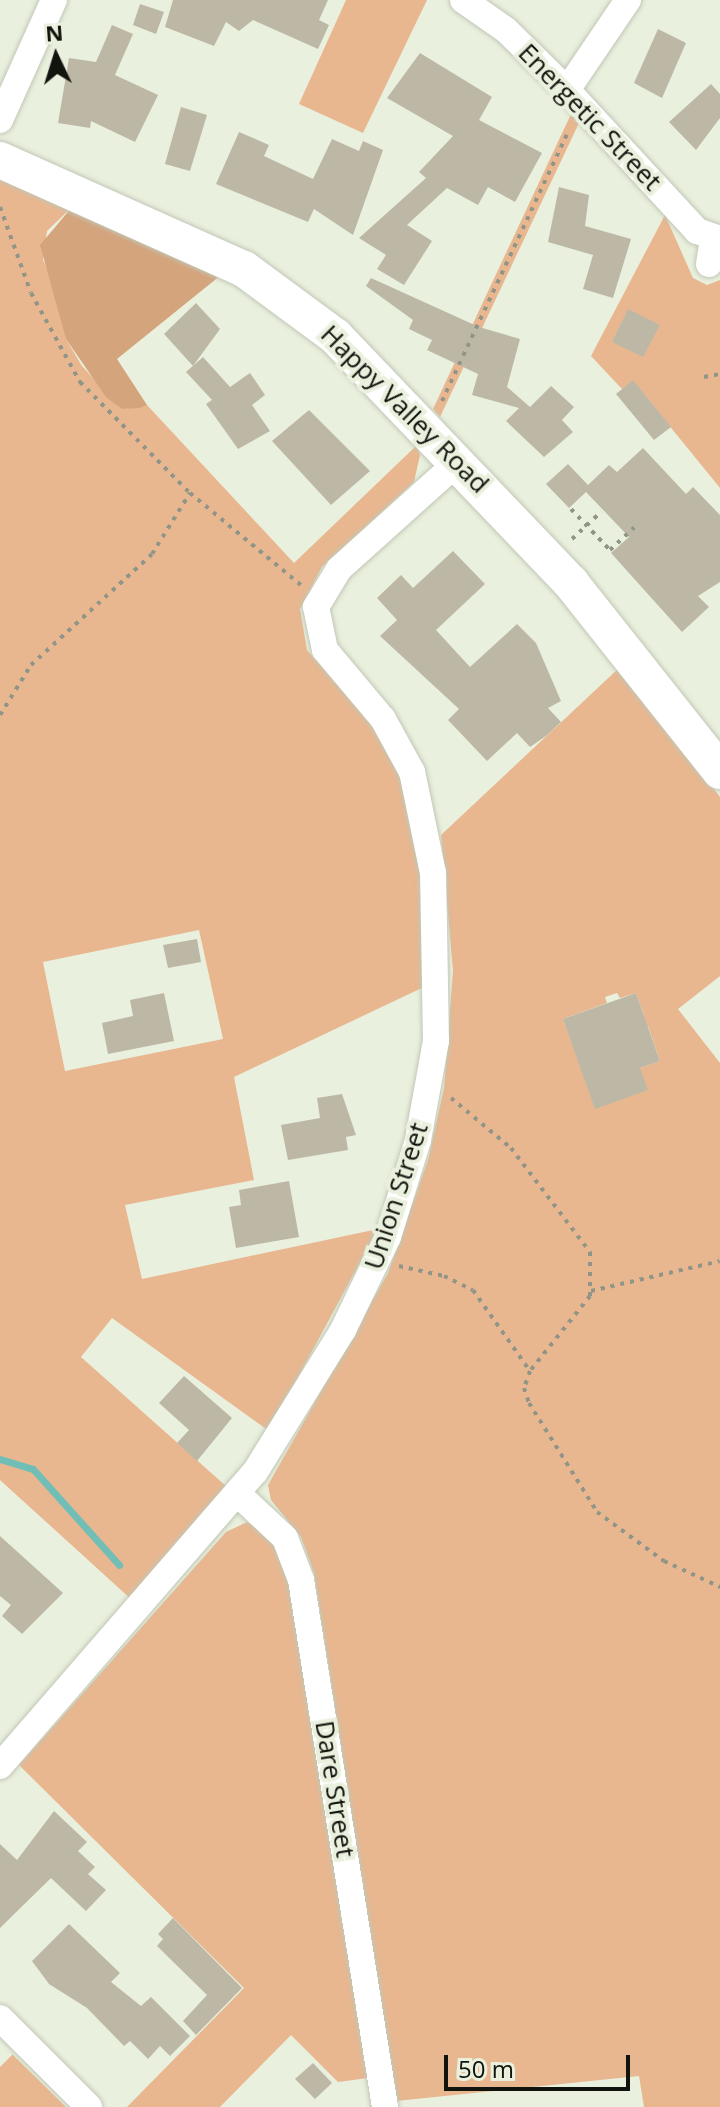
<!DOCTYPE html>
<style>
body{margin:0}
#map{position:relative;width:720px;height:2107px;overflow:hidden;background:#eaf0de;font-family:"Open Sans",sans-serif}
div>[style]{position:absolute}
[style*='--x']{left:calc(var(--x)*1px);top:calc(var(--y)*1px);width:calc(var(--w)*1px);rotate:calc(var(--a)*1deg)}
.green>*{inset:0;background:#e8b790}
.forest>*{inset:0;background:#d4a47d}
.stream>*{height:7px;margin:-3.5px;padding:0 3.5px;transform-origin:3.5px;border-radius:3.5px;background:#71beb6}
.building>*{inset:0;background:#bdb8a6}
.path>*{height:4px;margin-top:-2px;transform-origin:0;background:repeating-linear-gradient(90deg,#909588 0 4px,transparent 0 10px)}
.roads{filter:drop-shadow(0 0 2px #c1c7b6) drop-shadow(0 0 2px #c1c7b6)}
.street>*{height:26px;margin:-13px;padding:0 13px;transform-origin:13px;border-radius:13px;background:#fff}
.secondary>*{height:36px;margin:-18px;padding:0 18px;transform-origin:18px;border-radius:18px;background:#fff}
span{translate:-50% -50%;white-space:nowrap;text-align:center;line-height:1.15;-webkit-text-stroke:8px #eaf0de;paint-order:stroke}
.street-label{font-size:26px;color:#11130d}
.north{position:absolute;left:16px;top:16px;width:80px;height:80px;-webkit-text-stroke:6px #eaf0de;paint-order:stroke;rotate:356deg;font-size:22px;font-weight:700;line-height:32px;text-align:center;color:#11130d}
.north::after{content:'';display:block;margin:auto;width:28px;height:36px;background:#11130d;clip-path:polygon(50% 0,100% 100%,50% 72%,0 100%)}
.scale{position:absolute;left:444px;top:2055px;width:186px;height:36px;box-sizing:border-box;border:4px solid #11130d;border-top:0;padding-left:10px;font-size:24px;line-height:28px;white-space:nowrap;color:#11130d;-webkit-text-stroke:6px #eaf0de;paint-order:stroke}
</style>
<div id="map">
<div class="green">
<i style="clip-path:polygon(346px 0,427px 0,363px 133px,299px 104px)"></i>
<i style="clip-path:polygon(571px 114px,579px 123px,440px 417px,433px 409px)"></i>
<i style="clip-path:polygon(evenodd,0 175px,72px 207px,47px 231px,43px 260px,58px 292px,66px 339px,82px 366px,122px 409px,147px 405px,294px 563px,417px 445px,420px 455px,414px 482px,322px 567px,300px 609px,307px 650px,372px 725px,402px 781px,419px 859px,426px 986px,234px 1077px,254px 1180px,125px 1205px,142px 1279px,378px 1229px,269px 1431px,112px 1318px,81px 1357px,227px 1487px,132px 1600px,0 1480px,0 175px,199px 930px,223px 1039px,65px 1071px,43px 962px,199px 930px)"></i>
<i style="clip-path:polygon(665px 215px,693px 278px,707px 285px,720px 280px,720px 488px,633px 381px,622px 389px,591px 356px)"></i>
<i style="clip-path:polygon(evenodd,620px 667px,720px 797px,720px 976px,678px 1009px,720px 1063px,720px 2107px,644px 2107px,639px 2076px,396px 2101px,314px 1573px,301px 1537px,271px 1500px,268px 1485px,388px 1273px,428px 1160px,444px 1088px,453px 971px,441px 835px,620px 667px,617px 993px,620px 998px,636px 993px,644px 1015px,634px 1019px,638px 1029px,648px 1026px,660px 1061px,640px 1068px,572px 1043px,563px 1019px,607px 1003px,605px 997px,617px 993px)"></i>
<i style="clip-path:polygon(247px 1522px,271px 1537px,287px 1570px,368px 2078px,338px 2082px,291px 2035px,220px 2107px,127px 2107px,244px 1988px,19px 1765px,226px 1532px)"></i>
<i style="clip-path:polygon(13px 2054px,13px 2055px,66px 2107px,0 2107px,0 2067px)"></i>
</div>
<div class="forest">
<i style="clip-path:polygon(72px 207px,221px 275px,117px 359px,147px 405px,139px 408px,122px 409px,106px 397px,66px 339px,40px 245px)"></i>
</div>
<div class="stream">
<i style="--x:0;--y:1459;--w:34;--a:17"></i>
<i style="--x:33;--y:1469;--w:129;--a:48.1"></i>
</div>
<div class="building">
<i style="clip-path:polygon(173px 0,328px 0,319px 20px,329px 25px,318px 49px,253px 20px,239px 31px,226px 22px,214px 46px,165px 27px)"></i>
<i style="clip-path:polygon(140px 4px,164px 12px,156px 34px,133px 25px)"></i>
<i style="clip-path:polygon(112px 25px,133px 34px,115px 75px,158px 95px,135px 142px,91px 121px,90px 128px,58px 123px,69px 58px,96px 62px)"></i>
<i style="clip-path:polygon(658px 29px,686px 43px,662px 98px,634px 83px)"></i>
<i style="clip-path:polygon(420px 53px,492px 97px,479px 120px,542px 153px,515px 202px,488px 187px,478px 205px,447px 188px,407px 225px,432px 241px,404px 285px,377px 269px,386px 255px,359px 238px,426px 178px,419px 172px,453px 136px,387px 98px)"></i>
<i style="clip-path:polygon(711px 84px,720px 94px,720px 118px,696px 150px,669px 122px)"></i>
<i style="clip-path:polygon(181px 107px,207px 115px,190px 171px,165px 164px)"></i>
<i style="clip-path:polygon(239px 132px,269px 145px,264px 156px,313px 179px,332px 139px,359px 151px,363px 141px,383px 150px,353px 235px,314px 209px,308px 222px,216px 184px)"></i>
<i style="clip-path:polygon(559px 187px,589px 195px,585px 226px,631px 239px,613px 298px,583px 289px,593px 255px,548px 242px)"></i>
<i style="clip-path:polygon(371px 278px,479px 327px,520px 339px,507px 387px,530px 407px,551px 386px,574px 407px,562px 420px,573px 432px,544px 457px,506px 421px,519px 408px,472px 395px,478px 374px,427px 350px,432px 340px,409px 329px,413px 320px,366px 286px)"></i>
<i style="clip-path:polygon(196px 303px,220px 329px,193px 366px,164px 334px)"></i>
<i style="clip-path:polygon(628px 309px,660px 325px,643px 357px,612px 342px)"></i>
<i style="clip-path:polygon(203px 357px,230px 387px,250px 373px,265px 395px,252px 405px,270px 431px,238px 449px,206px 404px,212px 400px,186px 372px)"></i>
<i style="clip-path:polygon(633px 380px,671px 427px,654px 440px,616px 394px)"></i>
<i style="clip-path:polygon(309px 410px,370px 471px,331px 505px,272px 441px)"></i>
<i style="clip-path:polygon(643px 448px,686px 494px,693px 487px,720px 515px,720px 582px,698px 596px,709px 607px,682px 632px,611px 553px,629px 537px,586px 492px,569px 508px,546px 484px,568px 464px,588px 485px,609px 465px,617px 472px)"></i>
<i style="clip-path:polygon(453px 551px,485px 584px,436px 630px,470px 667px,517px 624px,536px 643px,561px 701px,548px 708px,561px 722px,546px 736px,530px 747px,517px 733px,487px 761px,448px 720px,459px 709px,380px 636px,397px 620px,377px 598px,401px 575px,413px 588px)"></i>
<i style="clip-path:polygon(197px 939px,201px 962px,168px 968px,163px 945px)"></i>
<i style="clip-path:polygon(164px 993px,174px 1041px,108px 1054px,102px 1023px,133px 1016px,130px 1000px)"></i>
<i style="clip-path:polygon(636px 993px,660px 1061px,640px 1068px,648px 1090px,595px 1109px,563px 1019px)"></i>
<i style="clip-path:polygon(342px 1094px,356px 1135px,346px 1137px,348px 1150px,288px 1160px,281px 1125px,320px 1118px,317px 1098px)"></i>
<i style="clip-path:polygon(289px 1181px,299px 1237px,236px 1248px,229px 1207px,241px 1205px,239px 1190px)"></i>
<i style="clip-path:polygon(184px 1376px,232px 1418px,197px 1461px,177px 1443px,189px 1430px,159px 1403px)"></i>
<i style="clip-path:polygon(0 1536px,63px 1593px,22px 1634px,2px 1616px,11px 1605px,0 1596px)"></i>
<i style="clip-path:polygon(54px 1811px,87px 1842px,78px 1851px,95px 1867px,88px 1874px,106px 1890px,86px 1911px,51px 1878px,0 1928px,0 1844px,17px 1860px)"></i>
<i style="clip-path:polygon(173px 1918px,242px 1988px,196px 2035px,183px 2021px,207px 1995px,157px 1946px,163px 1939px,158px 1934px)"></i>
<i style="clip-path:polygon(69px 1924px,120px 1973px,111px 1982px,141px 2006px,151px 1997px,190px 2036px,170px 2056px,160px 2046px,148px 2059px,130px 2041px,124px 2046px,87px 2008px,49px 1984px,32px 1961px)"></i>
<i style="clip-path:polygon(313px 2063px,332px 2083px,315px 2099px,295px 2079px)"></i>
</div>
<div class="path">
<i style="--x:0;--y:207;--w:91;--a:70.2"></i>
<i style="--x:31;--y:293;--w:102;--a:61.2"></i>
<i style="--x:80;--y:382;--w:156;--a:45.3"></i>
<i style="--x:190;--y:493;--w:144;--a:39.7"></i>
<i style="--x:704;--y:377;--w:16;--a:-11"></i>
<i style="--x:442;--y:401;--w:299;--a:-64.9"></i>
<i style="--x:571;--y:509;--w:57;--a:46.4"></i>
<i style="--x:610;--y:550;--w:33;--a:-43"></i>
<i style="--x:572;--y:539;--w:40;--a:-43"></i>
<i style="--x:0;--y:715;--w:59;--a:-58.2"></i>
<i style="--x:31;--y:665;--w:164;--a:-42.5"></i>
<i style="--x:152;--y:554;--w:72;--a:-58.1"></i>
<i style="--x:451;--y:1098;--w:78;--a:39.8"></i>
<i style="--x:511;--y:1148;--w:131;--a:52.8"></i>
<i style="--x:590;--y:1252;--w:44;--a:90"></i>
<i style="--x:590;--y:1296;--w:96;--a:128.7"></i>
<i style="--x:530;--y:1371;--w:18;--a:109"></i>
<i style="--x:524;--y:1388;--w:16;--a:72"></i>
<i style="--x:529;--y:1403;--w:128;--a:58"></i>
<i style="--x:597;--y:1512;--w:83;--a:36.2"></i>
<i style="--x:664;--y:1561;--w:62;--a:24.9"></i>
<i style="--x:399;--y:1266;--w:46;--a:12.5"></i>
<i style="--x:444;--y:1276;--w:32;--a:26"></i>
<i style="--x:473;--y:1290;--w:99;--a:54.9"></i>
<i style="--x:591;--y:1291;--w:132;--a:-13.1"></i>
</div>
<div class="roads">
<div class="street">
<i style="--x:463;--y:0;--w:52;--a:34.9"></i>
<i style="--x:506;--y:30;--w:86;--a:44.5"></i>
<i style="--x:567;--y:90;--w:192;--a:47.3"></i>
<i style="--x:697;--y:231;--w:24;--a:19"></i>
<i style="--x:567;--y:90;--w:109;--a:-55.9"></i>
<i style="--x:0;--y:120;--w:132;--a:-65.8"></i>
<i style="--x:709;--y:264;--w:25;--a:-81"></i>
<i style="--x:238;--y:1494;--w:64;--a:43.1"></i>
<i style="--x:285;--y:1538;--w:45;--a:69.1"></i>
<i style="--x:301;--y:1580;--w:534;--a:80.94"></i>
<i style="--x:0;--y:1766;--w:389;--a:-49.1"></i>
<i style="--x:255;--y:1472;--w:167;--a:-58.2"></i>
<i style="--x:343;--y:1330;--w:103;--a:-64.2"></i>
<i style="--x:388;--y:1237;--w:102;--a:-72.8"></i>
<i style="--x:418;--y:1140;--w:101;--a:-79.7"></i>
<i style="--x:436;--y:1041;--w:168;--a:-91"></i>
<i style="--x:433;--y:873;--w:103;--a:-101.7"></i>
<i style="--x:412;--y:772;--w:60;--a:-118.7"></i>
<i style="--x:383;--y:719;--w:90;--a:-130"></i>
<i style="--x:325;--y:650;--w:44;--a:-101.8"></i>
<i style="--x:316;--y:607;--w:44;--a:-58.8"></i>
<i style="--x:339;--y:569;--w:163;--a:-42"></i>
<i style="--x:0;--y:2018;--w:126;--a:45"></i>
</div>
<div class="secondary">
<i style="--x:0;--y:160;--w:267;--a:24.1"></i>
<i style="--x:244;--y:269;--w:113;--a:36.4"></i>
<i style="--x:335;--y:336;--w:342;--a:46.3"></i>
<i style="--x:571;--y:583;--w:240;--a:51.6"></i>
</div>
</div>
<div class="street-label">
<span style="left:590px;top:117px;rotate:46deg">Energetic Street</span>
<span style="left:405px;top:409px;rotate:45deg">Happy Valley Road</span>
<span style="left:396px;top:1196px;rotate:-72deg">Union Street</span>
<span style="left:335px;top:1789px;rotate:81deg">Dare Street</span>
</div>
<div class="north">N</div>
<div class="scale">50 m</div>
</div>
